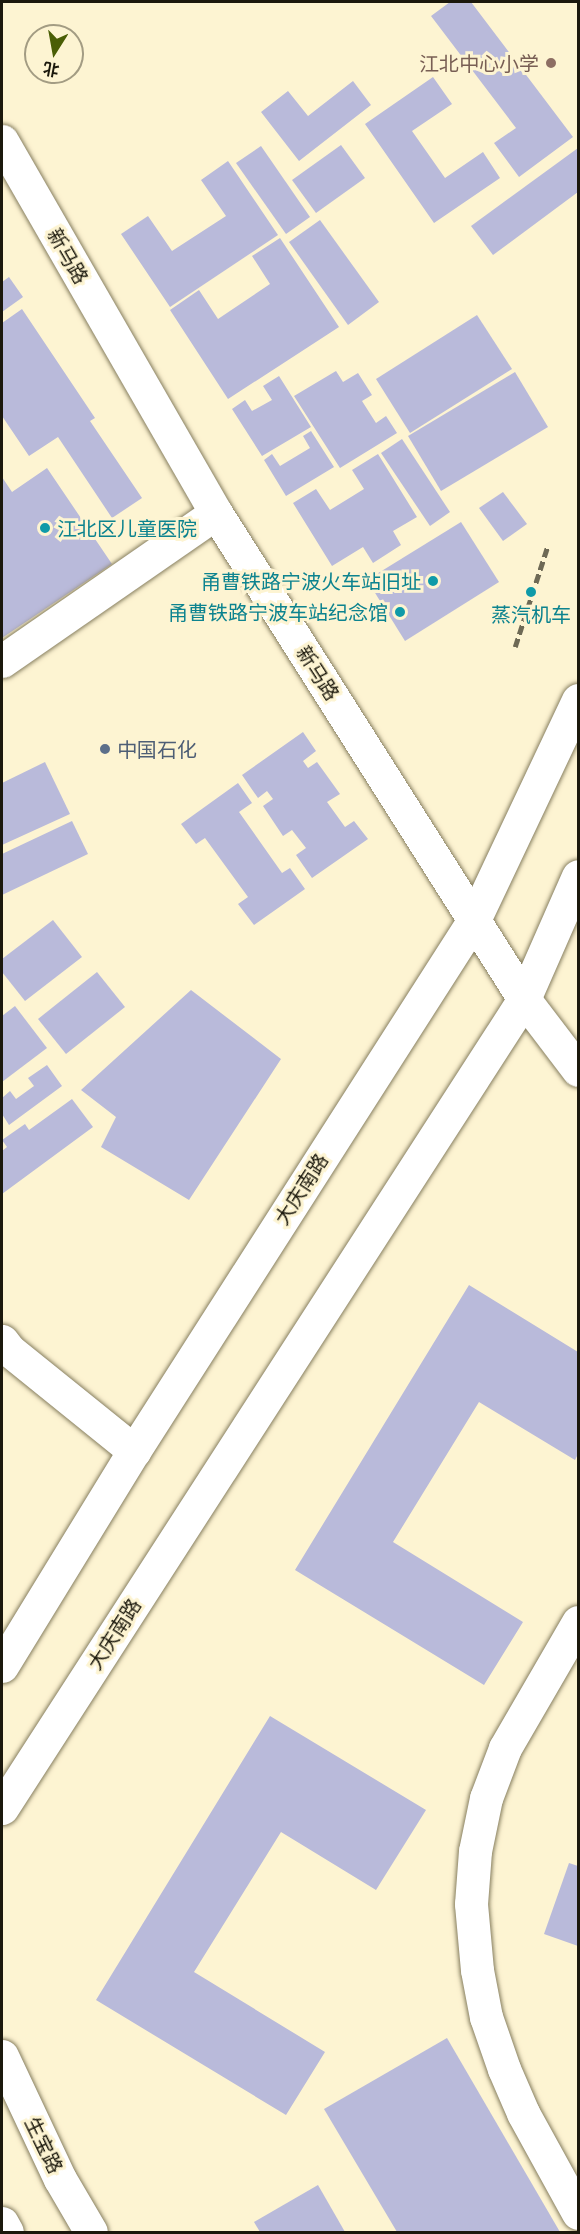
<!DOCTYPE html>
<meta charset="utf-8">
<style>
body{margin:0}
#map{position:relative;width:580px;height:2234px;overflow:hidden;background:#fdf4d2;font-family:Lora,"Noto Sans SC",serif}
div>[style]{position:absolute}
[style*='--x']{left:calc(var(--x)*1px);top:calc(var(--y)*1px);width:calc(var(--w)*1px);rotate:calc(var(--a)*1deg)}
.building>*{inset:0;background:#b9bada}
.roads{filter:drop-shadow(0 0 2px #877f60) drop-shadow(0 0 2px #877f60)}
.minor>*{height:33px;margin:-16.5px;padding:0 16.5px;transform-origin:16.5px;border-radius:16.5px;background:#fff}
.major>*{height:33px;margin:-16.5px;padding:0 16.5px;transform-origin:16.5px;border-radius:16.5px;background:#fff}
.rail>*{height:4.5px;margin-top:-2.25px;transform-origin:0;background:repeating-linear-gradient(90deg,#6e6955 0 9px,transparent 0 13.5px)}
.dots>*{width:16px;height:16px;translate:-50% -50%;box-sizing:border-box;border:3px solid #fdf4d2;border-radius:50%}
span{translate:-50% -50%;white-space:nowrap;text-align:center;line-height:1.15;-webkit-text-stroke:6px #fdf4d2;paint-order:stroke}
.education-label{font-size:20px;color:#785e54}
.right{translate:-100% -50%;text-align:right}
.street-label{font-size:20px;color:#1b180c}
.culture-label{font-size:20px;color:#0d838f}
.left{translate:0 -50%;text-align:left}
.service-label{font-size:20px;color:#4e5e75}
.frame{position:absolute;inset:0;border:3px solid #1b180c;pointer-events:none}
.north{position:absolute;left:24px;top:24px;width:60px;height:60px;box-sizing:border-box;background:#fdf4d2;border:2px solid #a39c83;border-radius:50%;rotate:191deg;font-size:16px;font-weight:700;line-height:24px;text-align:center;color:#1b180c}
.north::after{content:'';display:block;margin:auto;width:21px;height:27px;background:#4a5e05;clip-path:polygon(50% 0,100% 100%,50% 72%,0 100%)}
</style>
<div id="map">
<div class="building">
<i style="clip-path:polygon(450px 2px,471px 2px,573px 137px,519px 177px,494px 143px,516px 128px,431px 16px)"></i>
<i style="clip-path:polygon(433px 77px,452px 104px,412px 131px,445px 178px,483px 152px,500px 178px,434px 223px,365px 124px)"></i>
<i style="clip-path:polygon(353px 81px,371px 105px,299px 161px,261px 112px,288px 91px,308px 116px)"></i>
<i style="clip-path:polygon(341px 145px,365px 178px,316px 213px,292px 180px)"></i>
<i style="clip-path:polygon(261px 146px,310px 217px,286px 234px,236px 163px)"></i>
<i style="clip-path:polygon(578px 148px,578px 192px,493px 255px,471px 226px)"></i>
<i style="clip-path:polygon(228px 161px,278px 235px,170px 307px,121px 234px,148px 216px,172px 251px,226px 216px,201px 180px)"></i>
<i style="clip-path:polygon(320px 220px,379px 302px,348px 325px,289px 242px)"></i>
<i style="clip-path:polygon(280px 238px,339px 327px,228px 399px,170px 310px,199px 290px,218px 319px,270px 284px,252px 256px)"></i>
<i style="clip-path:polygon(9px 277px,23px 297px,2px 312px,2px 282px)"></i>
<i style="clip-path:polygon(22px 309px,95px 418px,90px 421px,142px 498px,112px 518px,58px 437px,29px 456px,2px 416px,2px 323px)"></i>
<i style="clip-path:polygon(477px 315px,512px 369px,410px 433px,376px 379px)"></i>
<i style="clip-path:polygon(336px 371px,343px 382px,358px 373px,372px 395px,362px 401px,376px 423px,386px 416px,397px 433px,340px 468px,294px 396px)"></i>
<i style="clip-path:polygon(515px 372px,548px 427px,441px 491px,408px 436px)"></i>
<i style="clip-path:polygon(279px 376px,311px 427px,262px 456px,232px 409px,245px 400px,252px 411px,272px 400px,263px 386px)"></i>
<i style="clip-path:polygon(311px 431px,334px 467px,286px 496px,264px 460px,272px 454px,280px 466px,310px 448px,303px 436px)"></i>
<i style="clip-path:polygon(402px 439px,450px 512px,430px 526px,381px 453px)"></i>
<i style="clip-path:polygon(378px 454px,417px 517px,393px 531px,401px 545px,373px 563px,363px 547px,332px 566px,293px 503px,316px 489px,330px 510px,364px 489px,352px 470px)"></i>
<i style="clip-path:polygon(47px 468px,112px 564px,2px 638px,2px 477px,12px 492px)"></i>
<i style="clip-path:polygon(503px 492px,527px 524px,503px 541px,479px 508px)"></i>
<i style="clip-path:polygon(461px 522px,499px 582px,405px 641px,367px 580px)"></i>
<i style="clip-path:polygon(303px 732px,316px 751px,303px 761px,308px 768px,317px 762px,340px 794px,327px 802px,345px 827px,354px 821px,368px 839px,312px 878px,296px 855px,306px 848px,292px 830px,283px 836px,263px 806px,273px 799px,267px 791px,258px 798px,242px 775px)"></i>
<i style="clip-path:polygon(45px 762px,70px 814px,2px 845px,2px 783px)"></i>
<i style="clip-path:polygon(238px 783px,252px 803px,239px 812px,282px 873px,290px 868px,305px 889px,254px 925px,238px 904px,248px 897px,205px 838px,196px 844px,181px 824px)"></i>
<i style="clip-path:polygon(72px 821px,88px 854px,2px 895px,2px 854px)"></i>
<i style="clip-path:polygon(53px 920px,82px 957px,25px 1001px,2px 972px,2px 959px)"></i>
<i style="clip-path:polygon(97px 972px,125px 1007px,66px 1054px,38px 1019px)"></i>
<i style="clip-path:polygon(191px 990px,281px 1059px,189px 1200px,101px 1147px,116px 1117px,81px 1090px)"></i>
<i style="clip-path:polygon(15px 1006px,47px 1048px,2px 1082px,2px 1016px)"></i>
<i style="clip-path:polygon(47px 1065px,62px 1086px,9px 1125px,2px 1114px,2px 1098px,10px 1091px,16px 1099px,34px 1086px,28px 1078px)"></i>
<i style="clip-path:polygon(72px 1099px,93px 1127px,2px 1194px,2px 1151px,7px 1147px,2px 1140px,25px 1124px,29px 1130px)"></i>
<i style="clip-path:polygon(469px 1285px,578px 1352px,578px 1454px,575px 1460px,479px 1402px,393px 1542px,523px 1622px,484px 1685px,295px 1570px)"></i>
<i style="clip-path:polygon(270px 1716px,426px 1810px,376px 1890px,281px 1832px,194px 1972px,325px 2052px,286px 2115px,96px 2000px)"></i>
<i style="clip-path:polygon(569px 1863px,578px 1866px,578px 1946px,544px 1934px)"></i>
<i style="clip-path:polygon(447px 2038px,560px 2232px,397px 2232px,324px 2109px)"></i>
<i style="clip-path:polygon(318px 2185px,345px 2232px,260px 2232px,254px 2222px)"></i>
</div>
<div class="roads">
<div class="minor">
<i style="--x:2;--y:141;--w:429;--a:60.1"></i>
<i style="--x:216;--y:513;--w:575;--a:57.64"></i>
<i style="--x:524;--y:999;--w:89;--a:52.7"></i>
<i style="--x:2;--y:661;--w:260;--a:-34.7"></i>
<i style="--x:2;--y:1341;--w:11;--a:52"></i>
<i style="--x:9;--y:1350;--w:161;--a:38.9"></i>
<i style="--x:578;--y:1622;--w:146;--a:120.1"></i>
<i style="--x:505;--y:1748;--w:53;--a:110.8"></i>
<i style="--x:486;--y:1798;--w:54;--a:101.7"></i>
<i style="--x:475;--y:1851;--w:53;--a:94.3"></i>
<i style="--x:471;--y:1904;--w:66;--a:84.8"></i>
<i style="--x:477;--y:1970;--w:48;--a:79.2"></i>
<i style="--x:486;--y:2017;--w:55;--a:70.9"></i>
<i style="--x:504;--y:2069;--w:48;--a:66.6"></i>
<i style="--x:523;--y:2113;--w:114;--a:61.2"></i>
</div>
<div class="major">
<i style="--x:2;--y:1666;--w:252;--a:-58.5"></i>
<i style="--x:134;--y:1451;--w:633;--a:-57.39"></i>
<i style="--x:475;--y:918;--w:241;--a:-64.7"></i>
<i style="--x:2;--y:1808;--w:963;--a:-57.17"></i>
<i style="--x:524;--y:999;--w:134;--a:-66.3"></i>
<i style="--x:2;--y:2056;--w:136;--a:64.8"></i>
<i style="--x:60;--y:2179;--w:61;--a:59.7"></i>
<i style="--x:2;--y:2223;--w:10;--a:61"></i>
</div>
</div>
<div class="rail">
<i style="--x:515;--y:647;--w:104;--a:-72.1"></i>
</div>
<div class="dots">
<i style="left:551px;top:63px;background:#8d6e63"></i>
<i style="left:45px;top:528px;background:#0f9aa8"></i>
<i style="left:433px;top:581px;background:#0f9aa8"></i>
<i style="left:531px;top:592px;background:#0f9aa8"></i>
<i style="left:400px;top:612px;background:#0f9aa8"></i>
<i style="left:105px;top:749px;background:#5c6f8a"></i>
</div>
<div class="education-label">
<span class="right" style="left:539px;top:63px">江北中心小学</span>
</div>
<div class="street-label">
<span style="left:68px;top:256px;rotate:60deg">新马路</span>
<span style="left:318px;top:673px;rotate:57deg">新马路</span>
<span style="left:301px;top:1189px;rotate:-57deg">大庆南路</span>
<span style="left:114px;top:1634px;rotate:-57deg">大庆南路</span>
<span style="left:44px;top:2145px;rotate:64deg">生宝路</span>
</div>
<div class="culture-label">
<span class="left" style="left:57px;top:528px">江北区儿童医院</span>
<span class="right" style="left:421px;top:581px">甬曹铁路宁波火车站旧址</span>
<span class="right" style="left:388px;top:612px">甬曹铁路宁波车站纪念馆</span>
<span style="left:531px;top:614px">蒸汽机车</span>
</div>
<div class="service-label">
<span class="left" style="left:117px;top:749px">中国石化</span>
</div>
<div class="frame"></div>
<div class="north">北</div>
</div>
